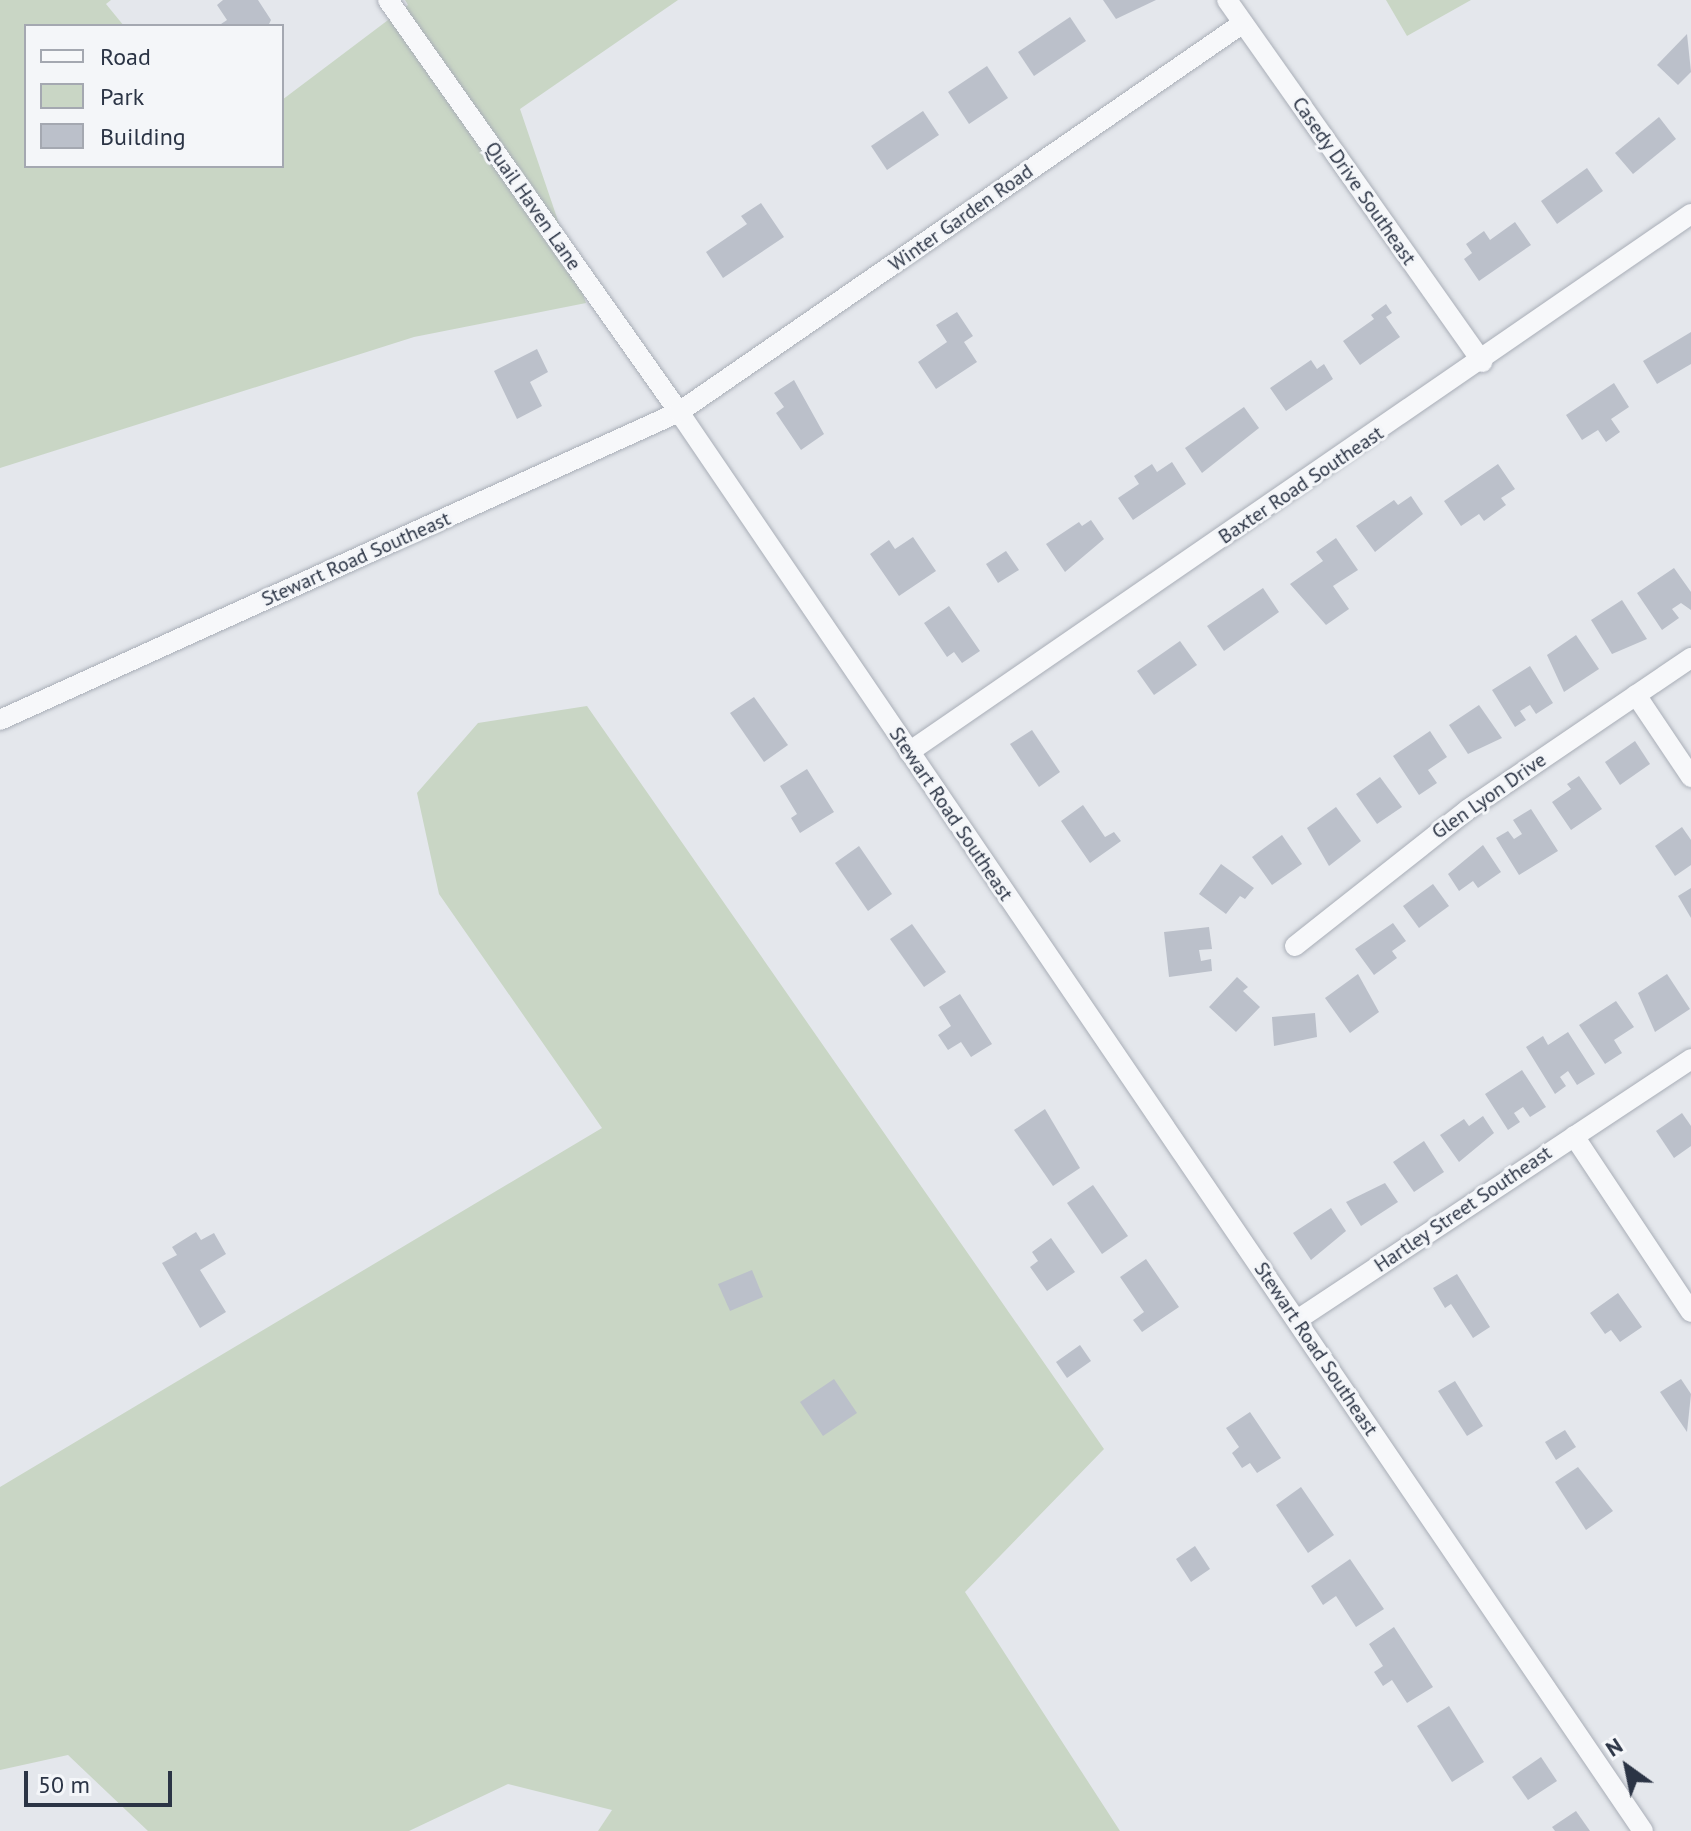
<!DOCTYPE html>
<style>
body{margin:0}
#map{position:relative;width:1691px;height:1831px;overflow:hidden;background:#e4e7ec;font-family:"PT Sans",sans-serif}
div>[style]{position:absolute}
[style*='--x']{left:calc(var(--x)*1px);top:calc(var(--y)*1px);width:calc(var(--w)*1px);rotate:calc(var(--a)*1deg)}
.green>*{inset:0;background:#c9d6c5}
.building>*{inset:0;background:#bbc0ca}
.roads{filter:drop-shadow(0 0 2px #a9aeb7) drop-shadow(0 0 2px #a9aeb7)}
.street>*{height:20px;margin:-10px;padding:0 10px;transform-origin:10px;border-radius:10px;background:#f7f8fa}
span{translate:-50% -50%;white-space:nowrap;text-align:center;line-height:1.15;-webkit-text-stroke:6px #f4f6f9;paint-order:stroke}
.street-label{font-size:20px;color:#2b3445}
.legend{position:absolute;left:24px;top:24px;width:260px;height:144px;box-sizing:border-box;background:#f4f6f9;border:2px solid #a4a8b1;margin:0;padding:10px 14px;list-style:none;font-size:24px;color:#2b3445}
.legend li{display:flex;align-items:center;gap:16px;height:40px}
.legend b{width:40px;border:2px solid #a4a8b1}
.north{position:absolute;left:1587px;top:1727px;width:80px;height:80px;-webkit-text-stroke:6px #f4f6f9;paint-order:stroke;rotate:327deg;font-size:22px;font-weight:700;line-height:32px;text-align:center;color:#2b3445}
.north::after{content:'';display:block;margin:auto;width:28px;height:36px;background:#2b3445;clip-path:polygon(50% 0,100% 100%,50% 72%,0 100%)}
.scale{position:absolute;left:24px;top:1771px;width:148px;height:36px;box-sizing:border-box;border:4px solid #2b3445;border-top:0;padding-left:10px;font-size:24px;line-height:28px;white-space:nowrap;color:#2b3445;-webkit-text-stroke:6px #f4f6f9;paint-order:stroke}
</style>
<div id="map">
<div class="green">
<i style="clip-path:polygon(0 0,111px 0,106px 4px,124px 26px,26px 26px,26px 166px,282px 166px,282px 100px,408px 5px,405px 0,678px 0,520px 109px,586px 303px,414px 337px,0 468px)"></i>
<i style="clip-path:polygon(1386px 0,1471px 0,1407px 36px)"></i>
<i style="clip-path:polygon(587px 706px,1104px 1449px,965px 1592px,1120px 1831px,598px 1831px,612px 1810px,508px 1784px,409px 1831px,148px 1831px,68px 1755px,0 1770px,0 1487px,602px 1128px,439px 894px,417px 793px,478px 723px)"></i>
</div>
<div class="building">
<i style="clip-path:polygon(223px 0,258px 0,271px 20px,268px 26px,218px 26px,227px 20px,217px 5px)"></i>
<i style="clip-path:polygon(1103px 0,1156px 0,1116px 19px)"></i>
<i style="clip-path:polygon(1070px 17px,1086px 41px,1034px 76px,1018px 52px)"></i>
<i style="clip-path:polygon(1687px 34px,1691px 72px,1678px 85px,1657px 65px)"></i>
<i style="clip-path:polygon(987px 66px,1008px 98px,969px 124px,948px 92px)"></i>
<i style="clip-path:polygon(923px 111px,939px 135px,887px 170px,871px 146px)"></i>
<i style="clip-path:polygon(1659px 117px,1676px 139px,1633px 174px,1615px 153px)"></i>
<i style="clip-path:polygon(1587px 168px,1603px 191px,1557px 224px,1541px 201px)"></i>
<i style="clip-path:polygon(761px 203px,784px 237px,723px 278px,706px 252px,747px 224px,741px 216px)"></i>
<i style="clip-path:polygon(1515px 222px,1531px 245px,1479px 281px,1464px 259px,1472px 253px,1466px 244px,1484px 231px,1490px 240px)"></i>
<i style="clip-path:polygon(1386px 304px,1392px 313px,1386px 317px,1400px 337px,1360px 365px,1343px 341px,1374px 319px,1371px 315px)"></i>
<i style="clip-path:polygon(957px 312px,973px 336px,964px 342px,977px 362px,936px 389px,918px 362px,947px 342px,936px 325px)"></i>
<i style="clip-path:polygon(1691px 332px,1691px 364px,1657px 384px,1643px 361px)"></i>
<i style="clip-path:polygon(537px 349px,548px 372px,530px 382px,542px 406px,517px 419px,494px 371px)"></i>
<i style="clip-path:polygon(1311px 360px,1317px 369px,1324px 364px,1333px 379px,1286px 411px,1270px 388px)"></i>
<i style="clip-path:polygon(794px 380px,824px 434px,801px 450px,776px 413px,784px 407px,774px 393px)"></i>
<i style="clip-path:polygon(1614px 383px,1629px 407px,1611px 419px,1620px 432px,1606px 442px,1598px 430px,1582px 440px,1566px 415px)"></i>
<i style="clip-path:polygon(1244px 407px,1259px 428px,1202px 473px,1185px 448px)"></i>
<i style="clip-path:polygon(1172px 462px,1186px 484px,1133px 520px,1118px 498px,1139px 484px,1134px 476px,1152px 464px,1157px 472px)"></i>
<i style="clip-path:polygon(1498px 464px,1515px 489px,1501px 498px,1506px 505px,1484px 521px,1479px 514px,1461px 526px,1444px 501px)"></i>
<i style="clip-path:polygon(1411px 496px,1423px 514px,1375px 552px,1356px 526px,1394px 500px,1398px 505px)"></i>
<i style="clip-path:polygon(1091px 520px,1104px 539px,1065px 572px,1046px 544px,1079px 522px,1082px 526px)"></i>
<i style="clip-path:polygon(913px 537px,936px 571px,899px 596px,870px 554px,889px 540px,895px 549px)"></i>
<i style="clip-path:polygon(1336px 538px,1358px 570px,1333px 586px,1349px 609px,1326px 625px,1290px 584px,1323px 561px,1316px 552px)"></i>
<i style="clip-path:polygon(1006px 551px,1019px 570px,998px 583px,986px 564px)"></i>
<i style="clip-path:polygon(1674px 568px,1691px 592px,1691px 610px,1681px 603px,1672px 609px,1679px 618px,1662px 630px,1637px 593px)"></i>
<i style="clip-path:polygon(1263px 588px,1279px 612px,1224px 651px,1207px 626px)"></i>
<i style="clip-path:polygon(1622px 600px,1647px 639px,1612px 654px,1591px 620px)"></i>
<i style="clip-path:polygon(949px 606px,980px 651px,962px 663px,954px 652px,947px 657px,924px 623px)"></i>
<i style="clip-path:polygon(1576px 635px,1599px 669px,1564px 692px,1547px 655px)"></i>
<i style="clip-path:polygon(1180px 641px,1197px 665px,1154px 695px,1137px 671px)"></i>
<i style="clip-path:polygon(1530px 666px,1553px 703px,1536px 714px,1530px 705px,1520px 711px,1526px 720px,1515px 727px,1492px 690px)"></i>
<i style="clip-path:polygon(754px 697px,788px 745px,764px 762px,730px 713px)"></i>
<i style="clip-path:polygon(1479px 705px,1502px 738px,1468px 754px,1449px 725px)"></i>
<i style="clip-path:polygon(1032px 730px,1060px 772px,1039px 787px,1010px 744px)"></i>
<i style="clip-path:polygon(1430px 731px,1447px 757px,1428px 770px,1437px 783px,1419px 795px,1393px 756px)"></i>
<i style="clip-path:polygon(1635px 741px,1650px 764px,1620px 785px,1605px 762px)"></i>
<i style="clip-path:polygon(807px 769px,834px 812px,800px 833px,791px 818px,797px 814px,780px 786px)"></i>
<i style="clip-path:polygon(1579px 776px,1602px 809px,1571px 830px,1552px 802px,1571px 789px,1567px 784px)"></i>
<i style="clip-path:polygon(1380px 777px,1402px 807px,1377px 824px,1356px 794px)"></i>
<i style="clip-path:polygon(1083px 805px,1105px 837px,1114px 832px,1121px 841px,1090px 863px,1061px 821px)"></i>
<i style="clip-path:polygon(1336px 807px,1361px 841px,1329px 866px,1307px 828px)"></i>
<i style="clip-path:polygon(1531px 809px,1558px 851px,1519px 875px,1496px 838px,1508px 831px,1514px 839px,1522px 834px,1513px 820px)"></i>
<i style="clip-path:polygon(1682px 827px,1691px 840px,1691px 865px,1675px 876px,1655px 846px)"></i>
<i style="clip-path:polygon(1282px 835px,1302px 864px,1272px 885px,1252px 857px)"></i>
<i style="clip-path:polygon(1483px 845px,1501px 872px,1478px 888px,1473px 881px,1459px 891px,1448px 874px)"></i>
<i style="clip-path:polygon(859px 846px,892px 894px,868px 911px,835px 863px)"></i>
<i style="clip-path:polygon(1221px 864px,1254px 888px,1245px 899px,1240px 896px,1226px 914px,1199px 894px)"></i>
<i style="clip-path:polygon(1433px 884px,1449px 906px,1419px 928px,1403px 906px)"></i>
<i style="clip-path:polygon(1691px 888px,1691px 918px,1678px 896px)"></i>
<i style="clip-path:polygon(1393px 923px,1406px 941px,1392px 951px,1397px 958px,1374px 975px,1355px 949px)"></i>
<i style="clip-path:polygon(912px 924px,946px 972px,924px 987px,890px 939px)"></i>
<i style="clip-path:polygon(1209px 927px,1212px 949px,1199px 950px,1201px 961px,1211px 959px,1212px 971px,1169px 977px,1164px 932px)"></i>
<i style="clip-path:polygon(1358px 974px,1379px 1012px,1350px 1033px,1325px 998px)"></i>
<i style="clip-path:polygon(1667px 974px,1690px 1009px,1655px 1032px,1638px 993px)"></i>
<i style="clip-path:polygon(1237px 977px,1248px 987px,1243px 991px,1260px 1007px,1236px 1032px,1209px 1007px)"></i>
<i style="clip-path:polygon(960px 994px,992px 1044px,971px 1057px,961px 1042px,948px 1050px,938px 1035px,951px 1026px,939px 1007px)"></i>
<i style="clip-path:polygon(1616px 1001px,1634px 1027px,1614px 1040px,1622px 1053px,1605px 1064px,1579px 1025px)"></i>
<i style="clip-path:polygon(1315px 1013px,1317px 1037px,1274px 1046px,1272px 1017px)"></i>
<i style="clip-path:polygon(1568px 1032px,1595px 1074px,1577px 1085px,1568px 1071px,1560px 1077px,1566px 1086px,1555px 1094px,1526px 1047px,1543px 1036px,1548px 1045px)"></i>
<i style="clip-path:polygon(1522px 1070px,1546px 1107px,1530px 1117px,1523px 1107px,1514px 1113px,1520px 1122px,1508px 1130px,1485px 1094px)"></i>
<i style="clip-path:polygon(1045px 1109px,1080px 1168px,1053px 1186px,1014px 1130px)"></i>
<i style="clip-path:polygon(1682px 1113px,1691px 1126px,1691px 1146px,1674px 1158px,1656px 1131px)"></i>
<i style="clip-path:polygon(1483px 1116px,1494px 1133px,1459px 1162px,1440px 1135px,1464px 1119px,1469px 1126px)"></i>
<i style="clip-path:polygon(1424px 1141px,1444px 1172px,1414px 1192px,1393px 1162px)"></i>
<i style="clip-path:polygon(1385px 1183px,1398px 1202px,1361px 1226px,1346px 1202px)"></i>
<i style="clip-path:polygon(1093px 1185px,1128px 1236px,1102px 1254px,1067px 1203px)"></i>
<i style="clip-path:polygon(1331px 1208px,1346px 1231px,1311px 1260px,1293px 1233px)"></i>
<i style="clip-path:polygon(196px 1232px,201px 1240px,214px 1233px,226px 1254px,200px 1270px,226px 1312px,200px 1328px,162px 1263px,177px 1255px,172px 1247px)"></i>
<i style="clip-path:polygon(1051px 1238px,1075px 1272px,1047px 1291px,1030px 1267px,1038px 1261px,1032px 1252px)"></i>
<i style="clip-path:polygon(1146px 1259px,1179px 1307px,1142px 1332px,1133px 1320px,1144px 1312px,1120px 1277px)"></i>
<i style="clip-path:polygon(752px 1270px,763px 1297px,730px 1311px,718px 1284px)"></i>
<i style="clip-path:polygon(1457px 1274px,1490px 1327px,1473px 1338px,1451px 1304px,1445px 1308px,1433px 1288px)"></i>
<i style="clip-path:polygon(1618px 1293px,1642px 1327px,1620px 1342px,1611px 1330px,1605px 1334px,1590px 1313px)"></i>
<i style="clip-path:polygon(1080px 1345px,1091px 1361px,1067px 1378px,1056px 1362px)"></i>
<i style="clip-path:polygon(834px 1379px,857px 1413px,823px 1436px,800px 1402px)"></i>
<i style="clip-path:polygon(1681px 1379px,1691px 1394px,1687px 1432px,1660px 1392px)"></i>
<i style="clip-path:polygon(1455px 1381px,1483px 1426px,1467px 1436px,1438px 1391px)"></i>
<i style="clip-path:polygon(1250px 1412px,1281px 1458px,1257px 1473px,1250px 1463px,1242px 1468px,1232px 1453px,1239px 1447px,1226px 1428px)"></i>
<i style="clip-path:polygon(1565px 1430px,1576px 1447px,1556px 1460px,1545px 1442px)"></i>
<i style="clip-path:polygon(1578px 1467px,1613px 1511px,1586px 1530px,1555px 1482px)"></i>
<i style="clip-path:polygon(1301px 1487px,1334px 1535px,1308px 1553px,1276px 1505px)"></i>
<i style="clip-path:polygon(1195px 1546px,1210px 1569px,1191px 1582px,1176px 1559px)"></i>
<i style="clip-path:polygon(1350px 1559px,1384px 1609px,1356px 1627px,1336px 1596px,1323px 1605px,1311px 1586px)"></i>
<i style="clip-path:polygon(1394px 1627px,1433px 1687px,1407px 1703px,1392px 1680px,1383px 1686px,1374px 1672px,1383px 1666px,1369px 1644px)"></i>
<i style="clip-path:polygon(1449px 1706px,1484px 1762px,1452px 1782px,1417px 1726px)"></i>
<i style="clip-path:polygon(1541px 1757px,1557px 1781px,1528px 1800px,1512px 1777px)"></i>
<i style="clip-path:polygon(1576px 1811px,1590px 1831px,1555px 1831px,1552px 1827px)"></i>
</div>
<div class="roads">
<div class="street">
<i style="--x:388;--y:0;--w:504;--a:54.77"></i>
<i style="--x:679;--y:412;--w:1715;--a:55.81"></i>
<i style="--x:1227;--y:0;--w:443;--a:54.8"></i>
<i style="--x:1636;--y:695;--w:99;--a:56.1"></i>
<i style="--x:0;--y:720;--w:746;--a:-24.4"></i>
<i style="--x:679;--y:412;--w:685;--a:-34.59"></i>
<i style="--x:909;--y:752;--w:949;--a:-34.53"></i>
<i style="--x:1295;--y:946;--w:219;--a:-38.3"></i>
<i style="--x:1467;--y:810;--w:271;--a:-34.2"></i>
<i style="--x:1574;--y:1136;--w:211;--a:56.4"></i>
<i style="--x:1297;--y:1320;--w:473;--a:-33.5"></i>
</div>
</div>
<div class="street-label">
<span style="left:1354px;top:181px;rotate:55deg">Casedy Drive Southeast</span>
<span style="left:533px;top:206px;rotate:55deg">Quail Haven Lane</span>
<span style="left:961px;top:218px;rotate:-35deg">Winter Garden Road</span>
<span style="left:1301px;top:485px;rotate:-34deg">Baxter Road Southeast</span>
<span style="left:356px;top:559px;rotate:-24deg">Stewart Road Southeast</span>
<span style="left:1489px;top:796px;rotate:-35deg">Glen Lyon Drive</span>
<span style="left:951px;top:814px;rotate:56deg">Stewart Road Southeast</span>
<span style="left:1463px;top:1209px;rotate:-34deg">Hartley Street Southeast</span>
<span style="left:1316px;top:1349px;rotate:56deg">Stewart Road Southeast</span>
</div>
<ul class="legend">
<li><b style="height:10px;background:#f7f8fa"></b>Road</li>
<li><b style="height:22px;background:#c9d6c5"></b>Park</li>
<li><b style="height:22px;background:#bbc0ca"></b>Building</li>
</ul>
<div class="north">N</div>
<div class="scale">50 m</div>
</div>
